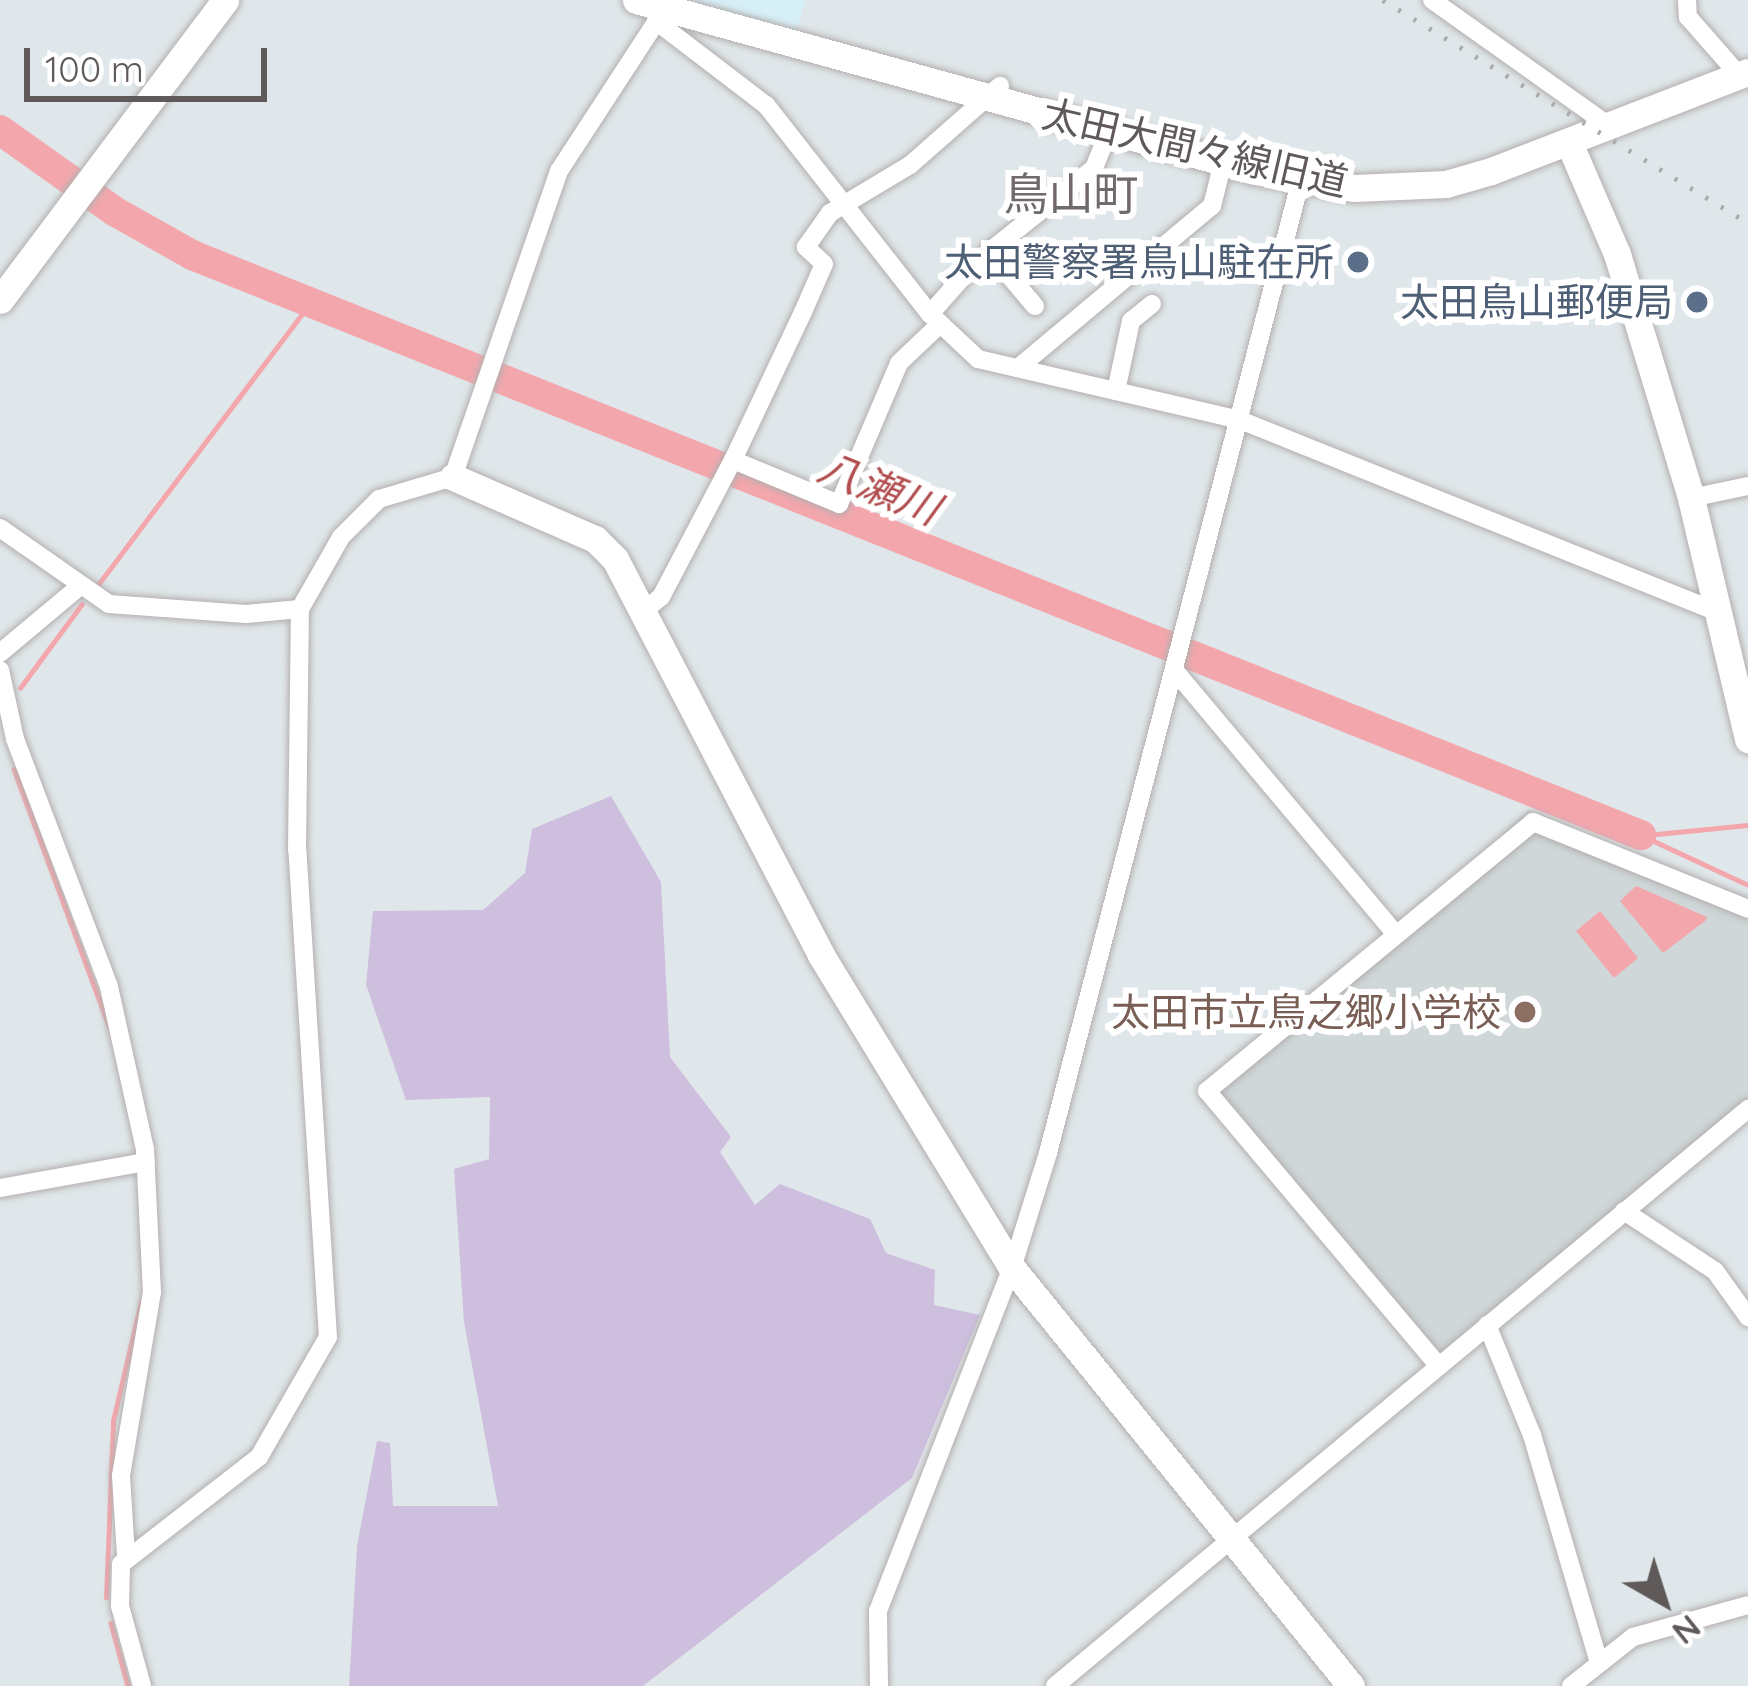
<!DOCTYPE html>
<meta charset="utf-8">
<style>
body{margin:0}
#map{position:relative;width:1748px;height:1686px;overflow:hidden;background:#e0e7ea;font-family:Quicksand,"Noto Sans JP",sans-serif}
div>[style]{position:absolute}
[style*='--x']{left:calc(var(--x)*1px);top:calc(var(--y)*1px);width:calc(var(--w)*1px);rotate:calc(var(--a)*1deg)}
.commercial>*{inset:0;background:#d7f0f8}
.education>*{inset:0;background:#cfd7d9}
.green>*{inset:0;background:#cebfdf}
.water>*{inset:0;background:#f3a7ad}
.stream>*{height:4.5px;margin:-2.25px;padding:0 2.25px;transform-origin:2.25px;border-radius:2.25px;background:#f3a7ad}
.river>*{height:30px;margin:-15px;padding:0 15px;transform-origin:15px;border-radius:15px;background:#f3a7ad}
.roads{filter:drop-shadow(0 0 3px #b4afae) drop-shadow(0 0 3px #b4afae)}
.street>*{height:18px;margin:-9px;padding:0 9px;transform-origin:9px;border-radius:9px;background:#fff}
.secondary>*{height:27px;margin:-13.5px;padding:0 13.5px;transform-origin:13.5px;border-radius:13.5px;background:#fff}
.rail>*{height:4.5px;margin-top:-2.25px;transform-origin:0;background:repeating-linear-gradient(90deg,#abaaaa 0 3px,transparent 0 18px)}
.dots>*{width:33px;height:33px;translate:-50% -50%;box-sizing:border-box;border:6px solid #fff;border-radius:50%}
span{translate:-50% -50%;white-space:nowrap;text-align:center;line-height:1.15;-webkit-text-stroke:12px #fff;paint-order:stroke}
.street-label{font-size:39px;color:#5f5959}
.service-label{font-size:39px;color:#4e5e75}
.right{translate:-100% -50%;text-align:right}
.education-label{font-size:39px;color:#785e54}
.water-label{font-size:42px;color:#b24e4f;font-style:italic}
.quarter-label{font-size:45px;color:#716a6a}
.north{position:absolute;left:1604px;top:1542px;width:120px;height:120px;-webkit-text-stroke:9px #fff;paint-order:stroke;rotate:141deg;font-size:33px;font-weight:700;line-height:48px;text-align:center;color:#5f5959}
.north::after{content:'';display:block;margin:auto;width:42px;height:54px;background:#5f5959;clip-path:polygon(50% 0,100% 100%,50% 72%,0 100%)}
.scale{position:absolute;left:24px;top:48px;width:243px;height:54px;box-sizing:border-box;border:6px solid #5f5959;border-top:0;padding-left:15px;font-size:36px;line-height:42px;white-space:nowrap;color:#5f5959;-webkit-text-stroke:9px #fff;paint-order:stroke}
</style>
<div id="map">
<div class="commercial">
<i style="clip-path:polygon(806px 0,794px 36px,689px 1px,690px 0)"></i>
</div>
<div class="education">
<i style="clip-path:polygon(1529px 809px,1748px 909px,1748px 1109px,1437px 1364px,1207px 1091px,1396px 934px)"></i>
</div>
<div class="green">
<i style="clip-path:polygon(611px 796px,661px 882px,670px 1057px,731px 1137px,720px 1152px,755px 1205px,780px 1184px,870px 1219px,886px 1253px,935px 1270px,934px 1305px,980px 1315px,912px 1478px,643px 1686px,349px 1686px,357px 1546px,377px 1441px,390px 1443px,393px 1506px,498px 1506px,464px 1322px,454px 1169px,489px 1159px,490px 1097px,406px 1100px,366px 985px,373px 911px,483px 910px,525px 873px,532px 829px)"></i>
</div>
<div class="water">
<i style="clip-path:polygon(1636px 886px,1707px 917px,1705px 921px,1663px 953px,1620px 901px)"></i>
<i style="clip-path:polygon(1600px 911px,1638px 958px,1614px 978px,1576px 931px)"></i>
</div>
<div class="stream">
<i style="--x:97;--y:586;--w:356;--a:-53"></i>
<i style="--x:20;--y:688;--w:104;--a:-53.6"></i>
<i style="--x:14;--y:769;--w:274;--a:69.7"></i>
<i style="--x:1641;--y:835;--w:118;--a:25"></i>
<i style="--x:1646;--y:835;--w:102;--a:-5.6"></i>
<i style="--x:106;--y:1598;--w:177;--a:-87.7"></i>
<i style="--x:113;--y:1421;--w:122;--a:-76.8"></i>
<i style="--x:111;--y:1623;--w:65;--a:74.9"></i>
</div>
<div class="river">
<i style="--x:0;--y:130;--w:140;--a:35.4"></i>
<i style="--x:114;--y:211;--w:90;--a:29.4"></i>
<i style="--x:192;--y:255;--w:1561;--a:21.82"></i>
</div>
<div class="roads">
<div class="street">
<i style="--x:1432;--y:0;--w:221;--a:35.4"></i>
<i style="--x:1687;--y:0;--w:17;--a:87"></i>
<i style="--x:1688;--y:17;--w:77;--a:48.7"></i>
<i style="--x:656;--y:21;--w:138;--a:37.4"></i>
<i style="--x:766;--y:105;--w:266;--a:51.9"></i>
<i style="--x:930;--y:314;--w:66;--a:43.2"></i>
<i style="--x:978;--y:359;--w:269;--a:13.1"></i>
<i style="--x:1240;--y:420;--w:517;--a:21.9"></i>
<i style="--x:989;--y:252;--w:71;--a:49.6"></i>
<i style="--x:930;--y:314;--w:68;--a:-48.6"></i>
<i style="--x:975;--y:263;--w:152;--a:-38.6"></i>
<i style="--x:1094;--y:168;--w:40;--a:-68"></i>
<i style="--x:1018;--y:368;--w:253;--a:-39.9"></i>
<i style="--x:1212;--y:206;--w:45;--a:-76"></i>
<i style="--x:1116;--y:391;--w:72;--a:-77.9"></i>
<i style="--x:1131;--y:321;--w:27;--a:-39"></i>
<i style="--x:733;--y:460;--w:115;--a:22.5"></i>
<i style="--x:839;--y:504;--w:153;--a:-66.9"></i>
<i style="--x:899;--y:363;--w:57;--a:-43.6"></i>
<i style="--x:1691;--y:498;--w:58;--a:-11.9"></i>
<i style="--x:0;--y:528;--w:133;--a:34.9"></i>
<i style="--x:109;--y:604;--w:137;--a:4.2"></i>
<i style="--x:246;--y:614;--w:54;--a:-5.3"></i>
<i style="--x:300;--y:609;--w:83;--a:-60.3"></i>
<i style="--x:341;--y:537;--w:54;--a:-45"></i>
<i style="--x:379;--y:499;--w:77;--a:-16.6"></i>
<i style="--x:453;--y:477;--w:324;--a:-70.9"></i>
<i style="--x:559;--y:171;--w:189;--a:-56.9"></i>
<i style="--x:646;--y:609;--w:19;--a:-39"></i>
<i style="--x:661;--y:597;--w:155;--a:-62.3"></i>
<i style="--x:733;--y:460;--w:164;--a:-64.7"></i>
<i style="--x:803;--y:312;--w:52;--a:-66.4"></i>
<i style="--x:824;--y:264;--w:25;--a:-137"></i>
<i style="--x:806;--y:247;--w:42;--a:-54.8"></i>
<i style="--x:830;--y:213;--w:93;--a:-31"></i>
<i style="--x:910;--y:165;--w:120;--a:-41.3"></i>
<i style="--x:0;--y:653;--w:103;--a:-39.9"></i>
<i style="--x:0;--y:670;--w:71;--a:77.7"></i>
<i style="--x:15;--y:739;--w:265;--a:69.2"></i>
<i style="--x:109;--y:987;--w:167;--a:77.5"></i>
<i style="--x:145;--y:1150;--w:142;--a:87.2"></i>
<i style="--x:152;--y:1292;--w:187;--a:99.6"></i>
<i style="--x:121;--y:1476;--w:80;--a:86.4"></i>
<i style="--x:1175;--y:671;--w:344;--a:50"></i>
<i style="--x:0;--y:1188;--w:148;--a:-10.1"></i>
<i style="--x:1624;--y:1211;--w:109;--a:33.4"></i>
<i style="--x:1715;--y:1271;--w:57;--a:54.3"></i>
<i style="--x:1487;--y:1325;--w:119;--a:67.8"></i>
<i style="--x:1532;--y:1435;--w:234;--a:73.6"></i>
<i style="--x:1437;--y:1364;--w:357;--a:-130.1"></i>
<i style="--x:1207;--y:1091;--w:423;--a:-39.5"></i>
<i style="--x:1533;--y:822;--w:232;--a:22"></i>
<i style="--x:142;--y:1686;--w:83;--a:-105.4"></i>
<i style="--x:120;--y:1606;--w:42;--a:-88.6"></i>
<i style="--x:121;--y:1564;--w:175;--a:-37.8"></i>
<i style="--x:259;--y:1457;--w:138;--a:-60.1"></i>
<i style="--x:328;--y:1337;--w:488;--a:-93.6"></i>
<i style="--x:297;--y:850;--w:241;--a:-89.3"></i>
<i style="--x:879;--y:1686;--w:75;--a:-90.8"></i>
<i style="--x:878;--y:1611;--w:368;--a:-68.7"></i>
<i style="--x:1012;--y:1268;--w:121;--a:-72.6"></i>
<i style="--x:1048;--y:1153;--w:1006;--a:-75.44"></i>
<i style="--x:1055;--y:1686;--w:902;--a:-39.78"></i>
<i style="--x:1571;--y:1686;--w:79;--a:-38.3"></i>
<i style="--x:1633;--y:1637;--w:119;--a:-15.5"></i>
</div>
<div class="secondary">
<i style="--x:636;--y:0;--w:643;--a:15.42"></i>
<i style="--x:1256;--y:171;--w:99;--a:9.8"></i>
<i style="--x:1354;--y:188;--w:92;--a:-2.5"></i>
<i style="--x:1446;--y:184;--w:47;--a:-16.1"></i>
<i style="--x:1491;--y:171;--w:275;--a:-21.1"></i>
<i style="--x:1570;--y:145;--w:119;--a:66.7"></i>
<i style="--x:1617;--y:254;--w:255;--a:73.1"></i>
<i style="--x:1691;--y:498;--w:248;--a:76.7"></i>
<i style="--x:0;--y:300;--w:375;--a:-53.1"></i>
<i style="--x:453;--y:477;--w:155;--a:23.6"></i>
<i style="--x:595;--y:539;--w:28;--a:45"></i>
<i style="--x:615;--y:559;--w:446;--a:62.5"></i>
<i style="--x:821;--y:955;--w:367;--a:58.6"></i>
<i style="--x:1012;--y:1268;--w:538;--a:50.96"></i>
</div>
</div>
<div class="rail">
<i style="--x:1383;--y:0;--w:428;--a:31.4"></i>
</div>
<div class="dots">
<i style="left:1358px;top:262px;background:#5c6f8a"></i>
<i style="left:1697px;top:302px;background:#5c6f8a"></i>
<i style="left:1525px;top:1012px;background:#8d6e63"></i>
</div>
<div class="street-label">
<span style="left:1195px;top:148px;rotate:13deg">太田大間々線旧道</span>
</div>
<div class="service-label">
<span class="right" style="left:1334px;top:262px">太田警察署鳥山駐在所</span>
<span class="right" style="left:1673px;top:302px">太田鳥山郵便局</span>
</div>
<div class="education-label">
<span class="right" style="left:1501px;top:1012px">太田市立鳥之郷小学校</span>
</div>
<div class="water-label">
<span style="left:879px;top:488px;rotate:22deg">八瀬川</span>
</div>
<div class="quarter-label">
<span style="left:1071px;top:194px">鳥山町</span>
</div>
<div class="north">N</div>
<div class="scale">100 m</div>
</div>
